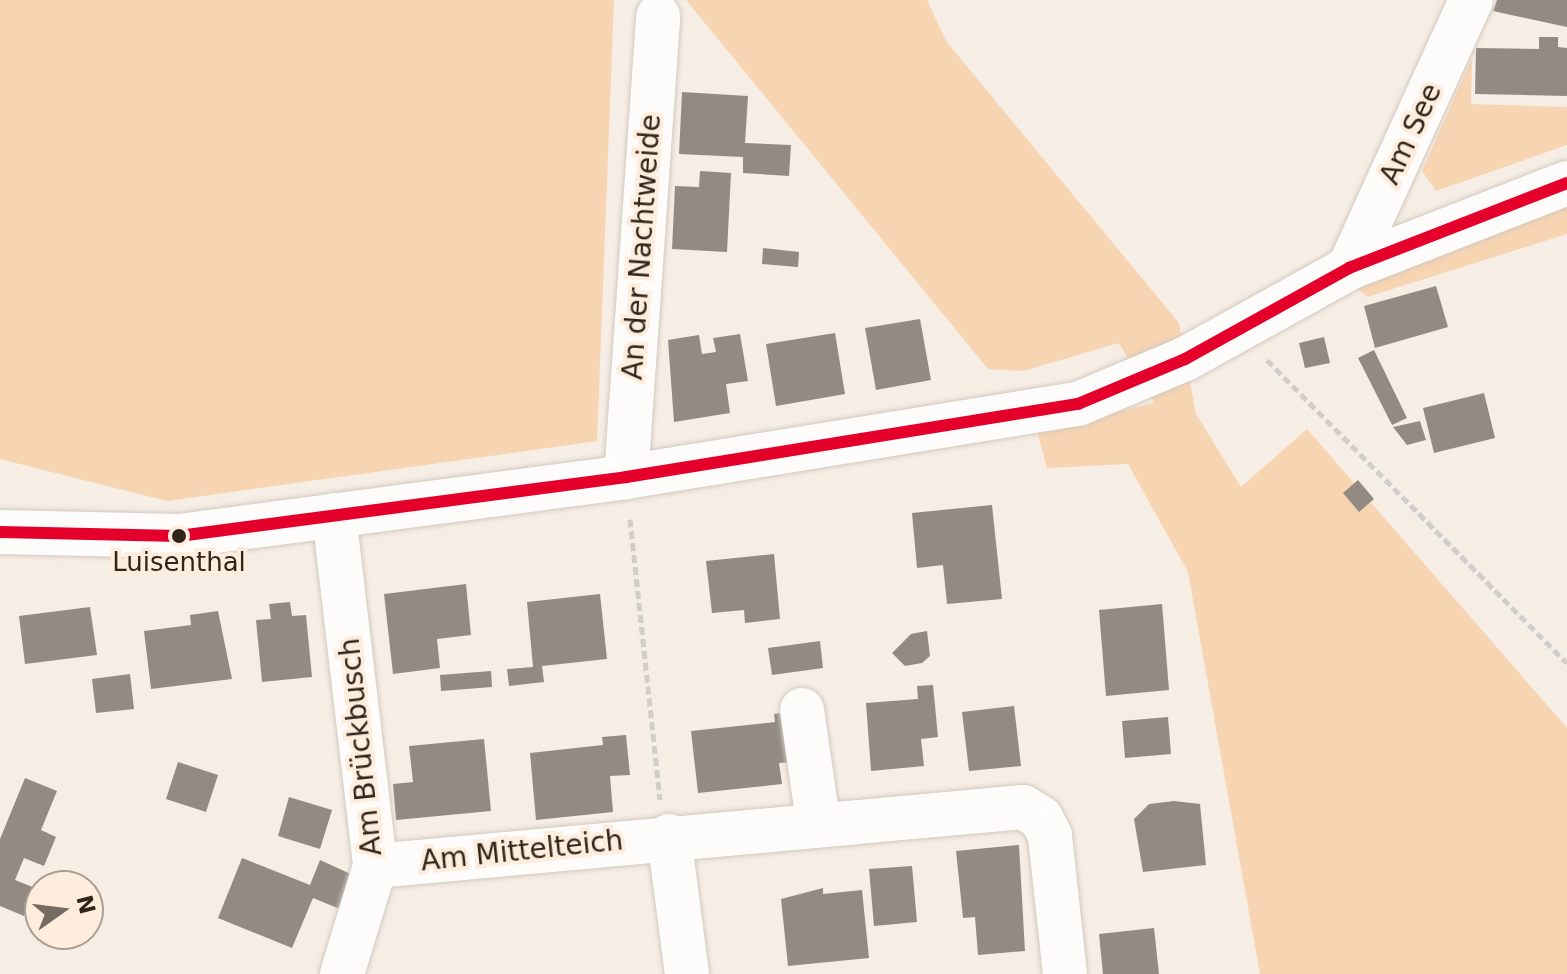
<!DOCTYPE html>
<meta charset="utf-8">
<style>
body{margin:0}
#map{position:relative;width:1567px;height:974px;overflow:hidden;background:#f6ede5;font-family:"DejaVu Sans",sans-serif}
div>[style]{position:absolute}
[style*='--x']{left:calc(var(--x)*1px);top:calc(var(--y)*1px);width:calc(var(--w)*1px);rotate:calc(var(--a)*1deg)}
.green>*{inset:0;background:#f7d4b2}
.building>*{inset:0;background:#938b83}
.path>*{height:5px;margin-top:-2.5px;transform-origin:0;background:repeating-linear-gradient(90deg,#d0cdca 0 8px,transparent 0 12px)}
.roads{filter:drop-shadow(0 0 2px #d2c9c0) drop-shadow(0 0 2px #d2c9c0)}
.minor>*{height:44px;margin:-22px;padding:0 22px;transform-origin:22px;border-radius:22px;background:#fefcfb}
.bus-1>*{height:12px;margin:-6px;padding:0 6px;transform-origin:6px;border-radius:6px;background:#e4002b}
.dots>*{width:22px;height:22px;translate:-50% -50%;box-sizing:border-box;border:4px solid #feeddd;border-radius:50%}
span{translate:-50% -50%;white-space:nowrap;text-align:center;line-height:1.15;-webkit-text-stroke:8px #feeddd;paint-order:stroke}
.bus-label{font-size:26px;color:#2f251b}
.street-label{font-size:28px;color:#2f251b}
.north{position:absolute;left:24px;top:870px;width:80px;height:80px;box-sizing:border-box;background:#feeddd;border:2px solid #ab9d8f;border-radius:50%;rotate:76deg;font-size:22px;font-weight:700;line-height:32px;text-align:center;color:#2f251b}
.north::after{content:'';display:block;margin:auto;width:28px;height:36px;background:#756b62;clip-path:polygon(50% 0,100% 100%,50% 72%,0 100%)}
</style>
<div id="map">
<div class="green">
<i style="clip-path:polygon(0 0,614px 0,597px 441px,167px 501px,0 459px)"></i>
<i style="clip-path:polygon(686px 0,927px 0,946px 41px,1179px 323px,1196px 414px,1241px 487px,1307px 429px,1567px 728px,1567px 974px,1260px 974px,1188px 572px,1128px 464px,1047px 468px,1037px 431px,1154px 403px,1119px 343px,1023px 371px,988px 369px)"></i>
<i style="clip-path:polygon(1472px 58px,1471px 104px,1567px 107px,1567px 145px,1436px 191px,1422px 171px)"></i>
<i style="clip-path:polygon(1567px 202px,1567px 234px,1367px 297px,1353px 283px)"></i>
</div>
<div class="building">
<i style="clip-path:polygon(1497px 0,1567px 0,1567px 27px,1493px 11px)"></i>
<i style="clip-path:polygon(1539px 37px,1558px 37px,1558px 47px,1567px 48px,1567px 96px,1475px 94px,1476px 48px,1539px 49px)"></i>
<i style="clip-path:polygon(682px 92px,748px 96px,745px 143px,791px 145px,789px 176px,743px 173px,743px 157px,679px 154px)"></i>
<i style="clip-path:polygon(700px 171px,731px 173px,727px 252px,672px 249px,675px 186px,699px 187px)"></i>
<i style="clip-path:polygon(763px 248px,799px 252px,798px 267px,762px 264px)"></i>
<i style="clip-path:polygon(1436px 286px,1448px 327px,1375px 348px,1364px 306px)"></i>
<i style="clip-path:polygon(920px 319px,931px 380px,876px 390px,865px 328px)"></i>
<i style="clip-path:polygon(835px 333px,845px 394px,776px 406px,766px 344px)"></i>
<i style="clip-path:polygon(740px 334px,748px 381px,726px 384px,730px 413px,674px 422px,668px 340px,699px 335px,702px 354px,716px 352px,713px 338px)"></i>
<i style="clip-path:polygon(1324px 337px,1330px 363px,1305px 368px,1299px 343px)"></i>
<i style="clip-path:polygon(1374px 350px,1407px 418px,1392px 425px,1358px 358px)"></i>
<i style="clip-path:polygon(1484px 393px,1495px 438px,1434px 453px,1423px 408px)"></i>
<i style="clip-path:polygon(1420px 421px,1426px 440px,1407px 445px,1393px 427px)"></i>
<i style="clip-path:polygon(1358px 480px,1374px 499px,1359px 512px,1343px 493px)"></i>
<i style="clip-path:polygon(992px 505px,1002px 599px,947px 604px,943px 565px,917px 568px,912px 513px)"></i>
<i style="clip-path:polygon(774px 554px,780px 619px,745px 623px,744px 610px,712px 613px,706px 561px)"></i>
<i style="clip-path:polygon(466px 584px,471px 635px,437px 639px,440px 668px,393px 674px,384px 594px)"></i>
<i style="clip-path:polygon(600px 594px,607px 659px,542px 666px,544px 682px,509px 686px,507px 669px,533px 667px,527px 602px)"></i>
<i style="clip-path:polygon(290px 602px,292px 616px,306px 615px,312px 677px,262px 682px,256px 620px,271px 619px,269px 604px)"></i>
<i style="clip-path:polygon(1162px 604px,1169px 690px,1106px 696px,1099px 610px)"></i>
<i style="clip-path:polygon(90px 607px,97px 655px,25px 664px,19px 616px)"></i>
<i style="clip-path:polygon(218px 611px,232px 679px,151px 689px,144px 631px,191px 625px,190px 615px)"></i>
<i style="clip-path:polygon(927px 631px,930px 656px,922px 663px,905px 666px,892px 653px,911px 634px)"></i>
<i style="clip-path:polygon(820px 641px,823px 668px,772px 675px,768px 648px)"></i>
<i style="clip-path:polygon(491px 671px,492px 687px,441px 691px,440px 675px)"></i>
<i style="clip-path:polygon(130px 674px,134px 709px,96px 713px,92px 679px)"></i>
<i style="clip-path:polygon(933px 685px,938px 737px,921px 739px,924px 766px,871px 771px,866px 703px,918px 699px,917px 686px)"></i>
<i style="clip-path:polygon(1014px 706px,1021px 766px,969px 771px,962px 712px)"></i>
<i style="clip-path:polygon(788px 712px,794px 762px,779px 763px,782px 784px,698px 793px,691px 731px,775px 722px,774px 714px)"></i>
<i style="clip-path:polygon(1168px 717px,1171px 754px,1125px 758px,1122px 721px)"></i>
<i style="clip-path:polygon(626px 735px,630px 775px,610px 776px,613px 812px,536px 820px,530px 753px,603px 745px,602px 737px)"></i>
<i style="clip-path:polygon(484px 739px,491px 811px,396px 820px,393px 784px,413px 782px,409px 746px)"></i>
<i style="clip-path:polygon(178px 762px,218px 775px,206px 812px,166px 799px)"></i>
<i style="clip-path:polygon(25px 778px,57px 791px,41px 830px,56px 837px,44px 866px,24px 858px,15px 880px,35px 888px,24px 916px,0 906px,0 839px)"></i>
<i style="clip-path:polygon(289px 797px,332px 810px,320px 849px,278px 836px)"></i>
<i style="clip-path:polygon(1174px 801px,1200px 804px,1206px 865px,1143px 872px,1134px 819px,1149px 804px)"></i>
<i style="clip-path:polygon(1019px 845px,1025px 951px,978px 955px,975px 917px,963px 918px,956px 851px)"></i>
<i style="clip-path:polygon(242px 858px,310px 885px,320px 860px,355px 876px,345px 911px,313px 898px,292px 948px,218px 918px)"></i>
<i style="clip-path:polygon(912px 866px,917px 922px,874px 926px,869px 869px)"></i>
<i style="clip-path:polygon(823px 888px,823px 894px,862px 890px,869px 958px,788px 966px,781px 899px)"></i>
<i style="clip-path:polygon(1154px 928px,1159px 974px,1103px 974px,1099px 934px)"></i>
</div>
<div class="path">
<i style="--x:1267;--y:360;--w:426;--a:45.3"></i>
<i style="--x:630;--y:519;--w:282;--a:83.9"></i>
</div>
<div class="roads">
<div class="minor">
<i style="--x:1349;--y:268;--w:294;--a:-65.5"></i>
<i style="--x:626;--y:477;--w:462;--a:-86"></i>
<i style="--x:334;--y:515;--w:353;--a:83.3"></i>
<i style="--x:375;--y:866;--w:113;--a:107"></i>
<i style="--x:0;--y:532;--w:179;--a:1.3"></i>
<i style="--x:179;--y:536;--w:451;--a:-7.5"></i>
<i style="--x:626;--y:477;--w:458;--a:-9.2"></i>
<i style="--x:1078;--y:404;--w:116;--a:-22.8"></i>
<i style="--x:1185;--y:359;--w:188;--a:-29"></i>
<i style="--x:1349;--y:268;--w:234;--a:-21.3"></i>
<i style="--x:802;--y:710;--w:112;--a:81.8"></i>
<i style="--x:669;--y:836;--w:139;--a:82.6"></i>
<i style="--x:375;--y:866;--w:651;--a:-5.2"></i>
<i style="--x:1023;--y:807;--w:21;--a:31"></i>
<i style="--x:1041;--y:818;--w:20;--a:63"></i>
<i style="--x:1050;--y:836;--w:139;--a:83.8"></i>
</div>
</div>
<div class="bus-1">
<i style="--x:0;--y:532;--w:179;--a:1.3"></i>
<i style="--x:179;--y:536;--w:451;--a:-7.5"></i>
<i style="--x:626;--y:477;--w:458;--a:-9.2"></i>
<i style="--x:1078;--y:404;--w:116;--a:-22.8"></i>
<i style="--x:1185;--y:359;--w:188;--a:-29"></i>
<i style="--x:1349;--y:268;--w:234;--a:-21.3"></i>
</div>
<div class="dots">
<i style="left:179px;top:536px;background:#2f251b"></i>
</div>
<div class="bus-label">
<span style="left:179px;top:563px">Luisenthal</span>
</div>
<div class="street-label">
<span style="left:1411px;top:134px;rotate:-65deg">Am See</span>
<span style="left:642px;top:247px;rotate:-86deg">An der Nachtweide</span>
<span style="left:361px;top:747px;rotate:-96deg">Am Brückbusch</span>
<span style="left:522px;top:851px;rotate:-6deg">Am Mittelteich</span>
</div>
<div class="north">N</div>
</div>
